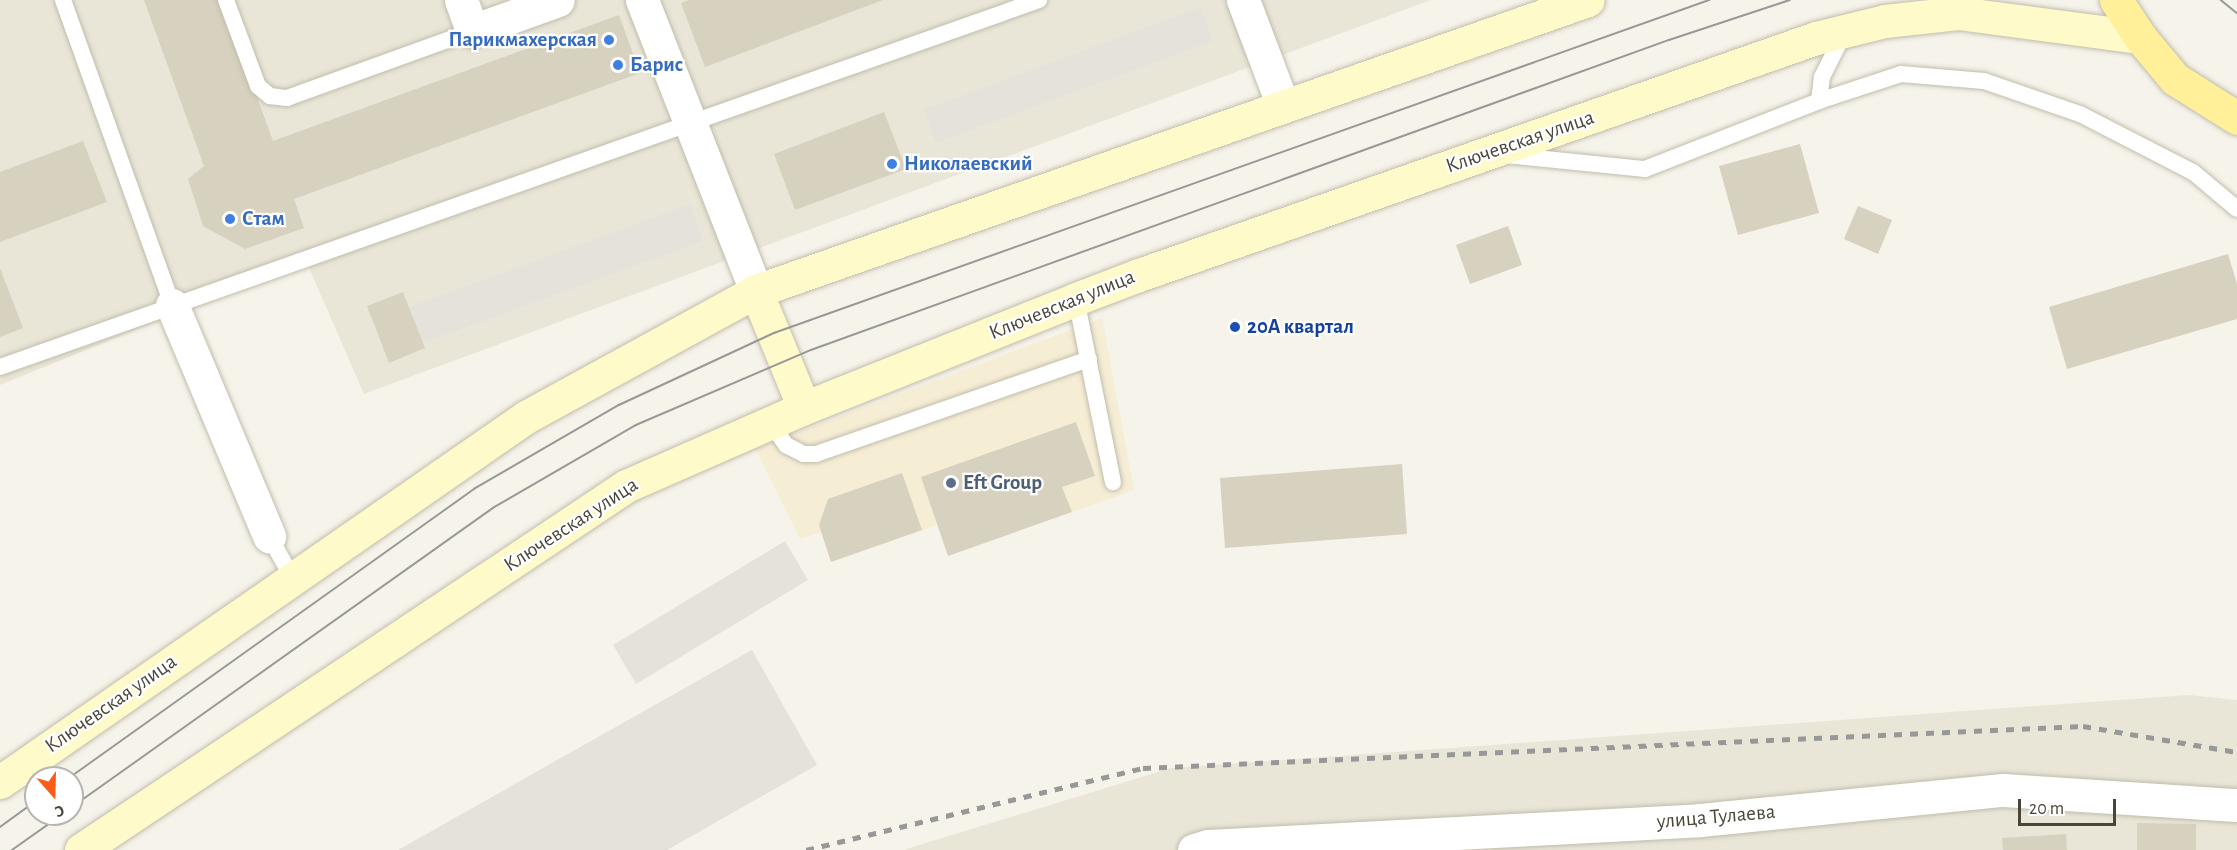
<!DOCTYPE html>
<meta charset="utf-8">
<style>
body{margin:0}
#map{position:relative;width:2237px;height:850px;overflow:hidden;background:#f5f3ea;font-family:"Alegreya Sans",sans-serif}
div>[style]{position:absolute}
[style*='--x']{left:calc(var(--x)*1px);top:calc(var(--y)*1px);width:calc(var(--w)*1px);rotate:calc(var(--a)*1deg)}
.residential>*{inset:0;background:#e9e6d8}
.commercial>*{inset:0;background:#f6edd5}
.industrial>*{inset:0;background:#e5e2db}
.building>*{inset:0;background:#d7d1bf}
.roads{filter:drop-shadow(0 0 2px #c1bdac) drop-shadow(0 0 2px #c1bdac)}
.lane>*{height:16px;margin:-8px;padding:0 8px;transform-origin:8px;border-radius:8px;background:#fff}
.street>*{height:33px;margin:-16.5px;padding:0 16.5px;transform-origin:16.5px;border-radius:16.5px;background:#fff}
.secondary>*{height:33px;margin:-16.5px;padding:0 16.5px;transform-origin:16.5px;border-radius:16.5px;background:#fffaca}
.primary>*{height:33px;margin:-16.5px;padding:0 16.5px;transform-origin:16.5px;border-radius:16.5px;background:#fff099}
.tram>*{height:1.5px;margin:-0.75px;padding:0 0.75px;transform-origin:0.75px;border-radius:0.75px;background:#989898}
.rail>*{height:4.5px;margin-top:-2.25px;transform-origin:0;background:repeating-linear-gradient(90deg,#989898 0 8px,transparent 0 16px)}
.dots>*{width:16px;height:16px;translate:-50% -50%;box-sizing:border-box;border:3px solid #fff;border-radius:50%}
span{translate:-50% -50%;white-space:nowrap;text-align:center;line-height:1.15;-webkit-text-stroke:4.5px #fff;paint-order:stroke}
.shop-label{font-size:21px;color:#366cbe;font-weight:700}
.right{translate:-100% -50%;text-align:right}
.left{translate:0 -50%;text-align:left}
.street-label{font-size:21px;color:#494538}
.transit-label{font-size:21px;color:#164399;font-weight:700}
.service-label{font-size:21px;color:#4e5e75;font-weight:700}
.north{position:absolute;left:24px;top:766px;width:60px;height:60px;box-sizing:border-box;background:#fff;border:2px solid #b6b5af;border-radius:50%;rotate:160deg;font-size:16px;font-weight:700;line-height:24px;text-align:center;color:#494538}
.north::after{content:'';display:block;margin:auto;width:21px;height:27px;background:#fb5c1a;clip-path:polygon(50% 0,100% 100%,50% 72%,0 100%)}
.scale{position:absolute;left:2018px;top:799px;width:98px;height:27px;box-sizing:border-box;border:3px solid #494538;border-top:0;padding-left:8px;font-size:18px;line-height:21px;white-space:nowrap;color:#494538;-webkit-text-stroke:4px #fff;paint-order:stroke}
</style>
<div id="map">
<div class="residential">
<i style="clip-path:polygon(0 0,1431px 0,364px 394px,306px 261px,0 385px)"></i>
<i style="clip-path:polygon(2189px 695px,2237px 700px,2237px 850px,903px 850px,1171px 768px)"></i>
</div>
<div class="commercial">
<i style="clip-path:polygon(1102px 318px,1134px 490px,1072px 512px,937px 525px,831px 562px,821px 532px,800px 539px,755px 448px)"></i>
</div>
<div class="industrial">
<i style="clip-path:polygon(1201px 7px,1213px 41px,936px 143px,923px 110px)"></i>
<i style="clip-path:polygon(690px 204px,703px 241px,423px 343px,409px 307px)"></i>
<i style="clip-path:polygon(785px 541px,808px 580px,636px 684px,613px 645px)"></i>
<i style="clip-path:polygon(752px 650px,817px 765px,667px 850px,398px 850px)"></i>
</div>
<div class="building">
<i style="clip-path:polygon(144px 0,222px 0,273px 141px,619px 15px,640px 73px,294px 199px,304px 228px,245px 249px,203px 226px,188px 179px,204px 166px)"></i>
<i style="clip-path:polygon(689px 0,883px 0,705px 67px,681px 3px)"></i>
<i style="clip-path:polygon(884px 112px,906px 169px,795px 210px,774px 154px)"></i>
<i style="clip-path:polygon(83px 141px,107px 202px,0 242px,0 172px)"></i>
<i style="clip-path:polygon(1800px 144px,1819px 213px,1738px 235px,1719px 166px)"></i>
<i style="clip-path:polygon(1858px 206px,1892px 220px,1878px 254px,1844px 239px)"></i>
<i style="clip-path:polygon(1508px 226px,1522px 265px,1470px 284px,1456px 245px)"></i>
<i style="clip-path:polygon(2228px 254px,2237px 284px,2237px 319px,2067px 369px,2049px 307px)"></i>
<i style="clip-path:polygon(0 268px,23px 328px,0 337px)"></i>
<i style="clip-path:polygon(403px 292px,425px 348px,389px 363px,367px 306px)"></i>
<i style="clip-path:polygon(1076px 422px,1095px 476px,1062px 487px,1072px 512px,948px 556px,921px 477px)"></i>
<i style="clip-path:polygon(1402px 464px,1407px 534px,1225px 548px,1220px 478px)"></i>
<i style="clip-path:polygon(902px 473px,922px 530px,831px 562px,819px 525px,828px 499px)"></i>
<i style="clip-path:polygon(2137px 823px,2196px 824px,2196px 850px,2137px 850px)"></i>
<i style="clip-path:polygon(2066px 834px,2067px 850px,2003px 850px,2002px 838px)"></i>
</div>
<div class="roads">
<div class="lane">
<i style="--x:63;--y:0;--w:324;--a:70.3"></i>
<i style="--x:226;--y:0;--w:92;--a:69.6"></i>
<i style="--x:258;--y:86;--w:16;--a:40"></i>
<i style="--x:270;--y:96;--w:17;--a:7"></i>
<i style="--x:287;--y:98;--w:197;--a:-19.9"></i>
<i style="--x:1819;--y:101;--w:86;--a:-18.2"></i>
<i style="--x:1901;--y:74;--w:83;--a:4.8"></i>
<i style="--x:1984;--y:81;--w:102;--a:19"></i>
<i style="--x:2080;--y:114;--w:127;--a:27.2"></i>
<i style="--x:2193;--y:172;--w:57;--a:40.1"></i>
<i style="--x:1506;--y:155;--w:140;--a:5.8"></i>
<i style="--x:1645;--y:169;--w:187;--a:-21.3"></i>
<i style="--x:1819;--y:101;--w:24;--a:-83"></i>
<i style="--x:1822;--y:77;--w:51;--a:-63.4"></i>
<i style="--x:1076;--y:299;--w:187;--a:78.6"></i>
<i style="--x:0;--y:367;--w:1102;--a:-19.45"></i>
<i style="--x:771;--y:423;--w:27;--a:56"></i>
<i style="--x:786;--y:445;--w:20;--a:27"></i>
<i style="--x:804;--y:454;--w:12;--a:0"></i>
<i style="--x:816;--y:454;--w:289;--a:-19.2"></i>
<i style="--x:269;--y:536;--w:47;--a:60.7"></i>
</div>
<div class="street">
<i style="--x:461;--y:0;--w:33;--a:70"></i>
<i style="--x:472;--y:31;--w:91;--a:-19.8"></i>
<i style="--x:642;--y:0;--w:313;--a:68.6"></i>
<i style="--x:1243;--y:0;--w:113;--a:69.3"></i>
<i style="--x:172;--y:305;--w:251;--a:67.2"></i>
<i style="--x:1194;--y:850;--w:15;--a:-16"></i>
<i style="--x:1208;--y:846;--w:493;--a:-3"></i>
<i style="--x:1700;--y:820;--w:304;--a:-5.7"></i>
<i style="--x:2003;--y:790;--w:234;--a:3.7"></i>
</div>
<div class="secondary">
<i style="--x:756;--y:291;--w:126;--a:67.7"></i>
<i style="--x:0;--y:782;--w:640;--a:-34.76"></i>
<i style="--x:526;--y:417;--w:262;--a:-28.7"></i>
<i style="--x:756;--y:291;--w:881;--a:-19.28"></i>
<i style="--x:81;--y:850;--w:655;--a:-33.74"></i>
<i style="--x:626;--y:486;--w:194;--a:-23.7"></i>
<i style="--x:804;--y:408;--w:293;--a:-21.8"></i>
<i style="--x:1076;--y:299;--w:64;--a:-21"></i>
<i style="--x:1136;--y:276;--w:720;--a:-19.29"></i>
<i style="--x:1816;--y:38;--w:71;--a:-13.8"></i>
<i style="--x:1885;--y:21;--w:73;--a:-6.3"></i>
<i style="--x:1958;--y:13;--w:184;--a:7.5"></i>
</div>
<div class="primary">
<i style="--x:2116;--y:0;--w:44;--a:57"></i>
<i style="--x:2140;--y:37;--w:55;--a:50.2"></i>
<i style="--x:2175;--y:79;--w:73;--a:32.2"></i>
</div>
</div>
<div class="tram">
<i style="--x:2221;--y:0;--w:21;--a:39"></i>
<i style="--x:69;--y:778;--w:498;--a:-35.5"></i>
<i style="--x:474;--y:489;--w:168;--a:-30.1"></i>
<i style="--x:619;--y:405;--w:171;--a:-24.9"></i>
<i style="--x:774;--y:333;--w:993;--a:-19.6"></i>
<i style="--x:72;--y:807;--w:516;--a:-35.38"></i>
<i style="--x:493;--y:508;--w:165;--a:-30.1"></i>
<i style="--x:636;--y:425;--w:190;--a:-23.2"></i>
<i style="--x:811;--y:350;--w:912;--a:-19.87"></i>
<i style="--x:1669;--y:40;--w:127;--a:-18.3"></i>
<i style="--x:0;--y:827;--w:44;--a:-35.8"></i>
<i style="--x:12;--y:850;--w:62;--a:-35.2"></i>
</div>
<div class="rail">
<i style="--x:806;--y:850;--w:347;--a:-13.7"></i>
<i style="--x:1143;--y:768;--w:941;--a:-2.56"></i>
<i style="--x:2083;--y:726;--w:156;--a:9.6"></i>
</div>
<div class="dots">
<i style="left:609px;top:40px;background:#3f7fe0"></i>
<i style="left:618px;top:65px;background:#3f7fe0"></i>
<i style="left:892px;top:164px;background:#3f7fe0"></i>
<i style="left:230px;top:219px;background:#3f7fe0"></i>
<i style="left:1235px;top:327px;background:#1a4fb4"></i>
<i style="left:951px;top:483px;background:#5c6f8a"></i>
</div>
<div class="shop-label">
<span class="right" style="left:597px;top:40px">Парикмахерская</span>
<span class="left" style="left:630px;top:65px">Барис</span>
<span class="left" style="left:904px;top:164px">Николаевский</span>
<span class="left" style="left:242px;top:219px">Стам</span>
</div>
<div class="street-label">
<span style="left:1520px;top:142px;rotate:-19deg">Ключевская улица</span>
<span style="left:1062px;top:305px;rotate:-22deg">Ключевская улица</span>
<span style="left:571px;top:525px;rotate:-33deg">Ключевская улица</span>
<span style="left:111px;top:704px;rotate:-35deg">Ключевская улица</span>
<span style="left:1716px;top:817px;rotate:-5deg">улица Тулаева</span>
</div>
<div class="transit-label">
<span class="left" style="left:1247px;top:327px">20А квартал</span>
</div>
<div class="service-label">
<span class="left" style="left:963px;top:483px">Eft Group</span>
</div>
<div class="north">С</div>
<div class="scale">20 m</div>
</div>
